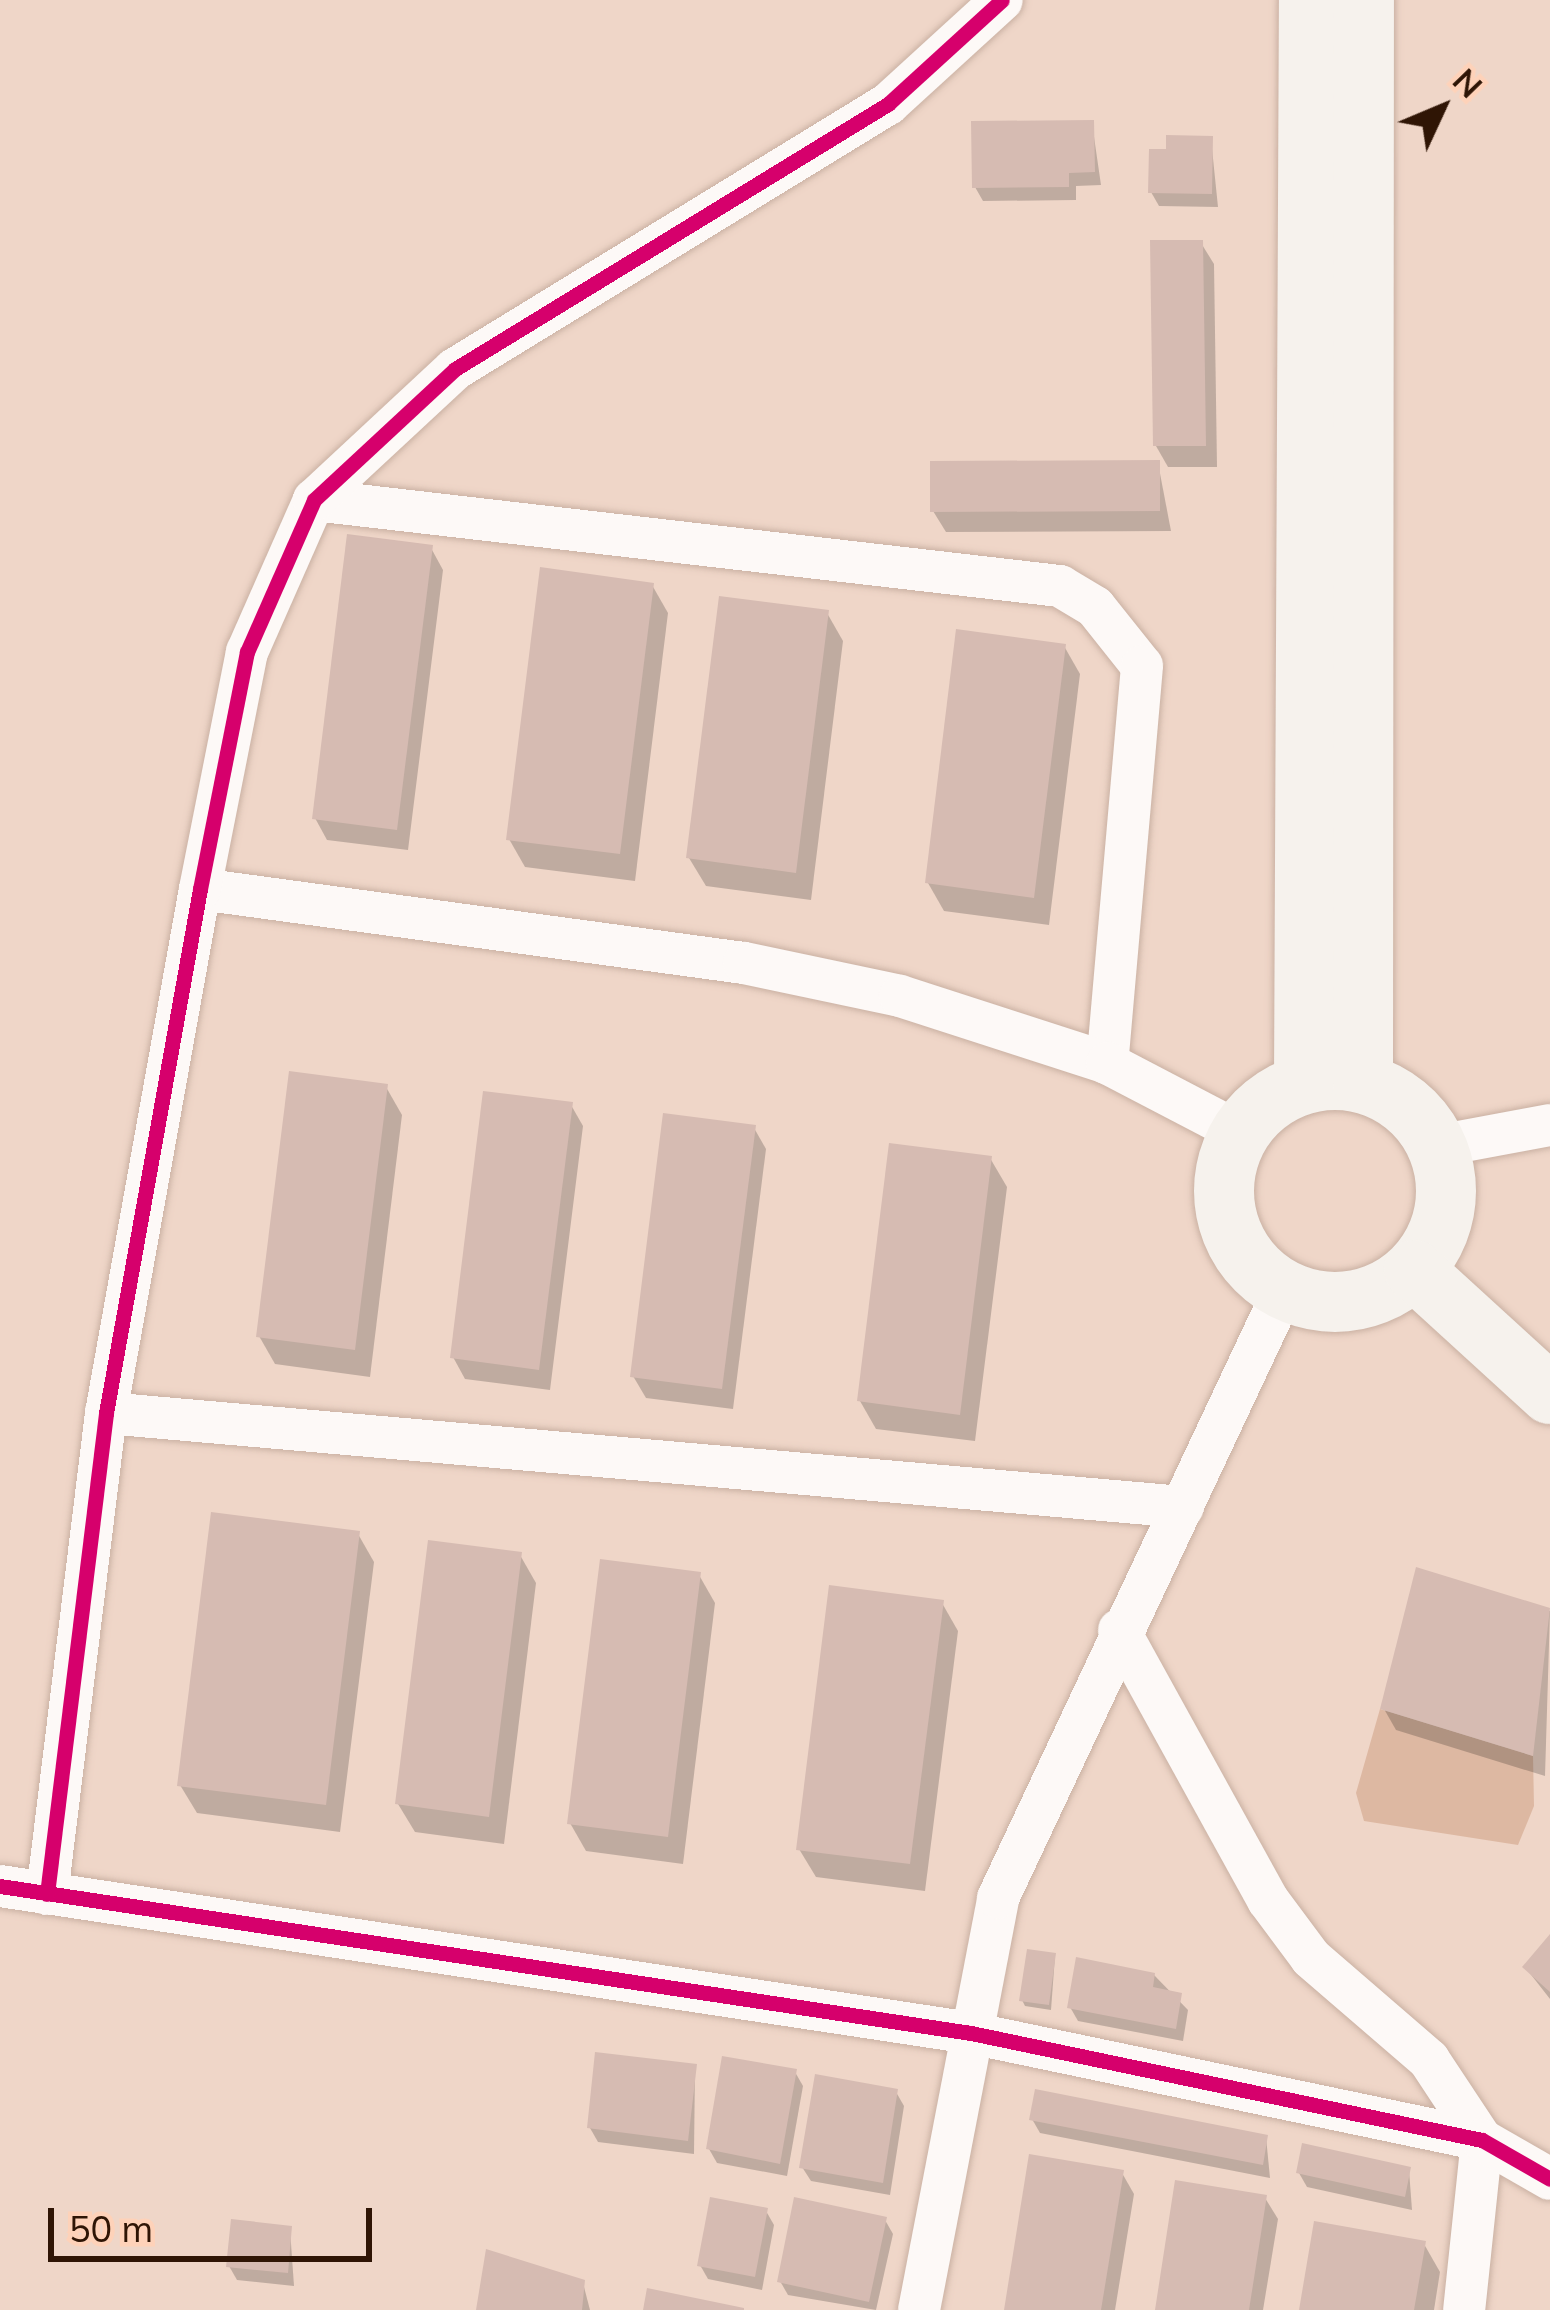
<!DOCTYPE html>
<style>
body{margin:0}
#map{position:relative;width:1550px;height:2310px;overflow:hidden;background:#efd6c8;font-family:Mulish,sans-serif}
div>[style]{position:absolute}
[style*='--x']{left:calc(var(--x)*1px);top:calc(var(--y)*1px);width:calc(var(--w)*1px);rotate:calc(var(--a)*1deg)}
.green>*{inset:0;background:#ddb8a2}
.shadow>*{inset:0;background:#0003}
.building>*{inset:0;background:#d6bbb2}
.roads{filter:drop-shadow(0 0 3px #cab1a3) drop-shadow(0 0 3px #cab1a3)}
.minor>*{height:42px;margin:-21px;padding:0 21px;transform-origin:21px;border-radius:21px;background:#fdf9f7}
.secondary>*{height:60px;margin:-30px;padding:0 30px;transform-origin:30px;border-radius:30px;background:#f6f2ed}
.secondary>.ring{margin:-30px;padding:0;box-sizing:content-box;background:none;border:60px solid #f6f2ed;border-radius:50%}
.cycleway>*{height:15px;margin:-7.5px;padding:0 7.5px;transform-origin:7.5px;border-radius:7.5px;background:#d6006c}
span{translate:-50% -50%;white-space:nowrap;text-align:center;line-height:1.15;-webkit-text-stroke:12px #fed2b9;paint-order:stroke}
.north{position:absolute;left:1382px;top:48px;width:120px;height:120px;-webkit-text-stroke:9px #fed2b9;paint-order:stroke;rotate:46deg;font-size:33px;font-weight:700;line-height:48px;text-align:center;color:#2f1505}
.north::after{content:'';display:block;margin:auto;width:42px;height:54px;background:#2f1505;clip-path:polygon(50% 0,100% 100%,50% 72%,0 100%)}
.scale{position:absolute;left:48px;top:2208px;width:324px;height:54px;box-sizing:border-box;border:6px solid #2f1505;border-top:0;padding-left:15px;font-size:36px;line-height:42px;white-space:nowrap;color:#2f1505;-webkit-text-stroke:9px #fed2b9;paint-order:stroke}
</style>
<div id="map">
<div class="green">
<i style="clip-path:polygon(1380px 1709px,1533px 1756px,1534px 1806px,1518px 1845px,1364px 1821px,1356px 1793px)"></i>
</div>
<div class="shadow">
<i style="clip-path:polygon(1092px 123px,1101px 185px,1076px 186px,1076px 200px,983px 201px,975px 187px)"></i>
<i style="clip-path:polygon(1211px 139px,1218px 207px,1159px 206px,1151px 192px,1169px 152px)"></i>
<i style="clip-path:polygon(1201px 243px,1214px 264px,1217px 467px,1168px 467px,1156px 446px)"></i>
<i style="clip-path:polygon(1158px 463px,1171px 531px,946px 532px,933px 511px)"></i>
<i style="clip-path:polygon(431px 548px,443px 570px,408px 850px,327px 840px,315px 818px)"></i>
<i style="clip-path:polygon(652px 585px,668px 613px,635px 881px,525px 867px,509px 839px)"></i>
<i style="clip-path:polygon(827px 613px,843px 641px,811px 900px,706px 886px,689px 858px)"></i>
<i style="clip-path:polygon(1064px 646px,1080px 674px,1049px 925px,944px 911px,928px 883px)"></i>
<i style="clip-path:polygon(386px 1087px,402px 1115px,370px 1377px,275px 1364px,259px 1336px)"></i>
<i style="clip-path:polygon(571px 1105px,583px 1126px,550px 1390px,465px 1379px,453px 1357px)"></i>
<i style="clip-path:polygon(754px 1128px,766px 1149px,733px 1409px,646px 1398px,633px 1376px)"></i>
<i style="clip-path:polygon(990px 1158px,1007px 1187px,975px 1441px,876px 1429px,860px 1401px)"></i>
<i style="clip-path:polygon(358px 1534px,374px 1562px,340px 1832px,197px 1813px,180px 1785px)"></i>
<i style="clip-path:polygon(520px 1555px,536px 1583px,504px 1844px,415px 1832px,398px 1804px)"></i>
<i style="clip-path:polygon(1419px 1571px,1550px 1611px,1545px 1776px,1396px 1730px,1384px 1709px)"></i>
<i style="clip-path:polygon(699px 1575px,715px 1603px,683px 1864px,586px 1851px,570px 1823px)"></i>
<i style="clip-path:polygon(942px 1603px,958px 1631px,925px 1891px,816px 1877px,799px 1849px)"></i>
<i style="clip-path:polygon(1550px 1939px,1550px 1999px,1525px 1967px)"></i>
<i style="clip-path:polygon(1055px 1956px,1051px 2010px,1025px 2006px,1022px 2000px)"></i>
<i style="clip-path:polygon(1154px 1975px,1188px 2010px,1183px 2041px,1078px 2021px,1070px 2007px)"></i>
<i style="clip-path:polygon(695px 2067px,694px 2154px,598px 2142px,590px 2128px)"></i>
<i style="clip-path:polygon(795px 2072px,803px 2086px,787px 2176px,717px 2163px,709px 2149px)"></i>
<i style="clip-path:polygon(896px 2092px,904px 2106px,890px 2195px,811px 2181px,802px 2167px)"></i>
<i style="clip-path:polygon(1032px 2119px,1266px 2137px,1270px 2178px,1040px 2133px)"></i>
<i style="clip-path:polygon(1409px 2170px,1412px 2210px,1307px 2187px,1299px 2173px)"></i>
<i style="clip-path:polygon(1122px 2173px,1134px 2194px,1115px 2310px,1007px 2310px)"></i>
<i style="clip-path:polygon(1265px 2198px,1278px 2219px,1263px 2310px,1158px 2310px)"></i>
<i style="clip-path:polygon(766px 2211px,774px 2225px,762px 2290px,708px 2279px,700px 2265px)"></i>
<i style="clip-path:polygon(885px 2220px,893px 2234px,876px 2310px,788px 2295px,780px 2281px)"></i>
<i style="clip-path:polygon(290px 2229px,294px 2286px,237px 2280px,229px 2266px)"></i>
<i style="clip-path:polygon(1424px 2244px,1440px 2272px,1434px 2310px,1302px 2310px)"></i>
<i style="clip-path:polygon(583px 2283px,590px 2310px,479px 2310px)"></i>
</div>
<div class="building">
<i style="clip-path:polygon(1094px 120px,1095px 172px,1069px 173px,1069px 187px,972px 188px,971px 121px)"></i>
<i style="clip-path:polygon(1166px 135px,1213px 136px,1212px 194px,1148px 193px,1149px 149px,1166px 149px)"></i>
<i style="clip-path:polygon(1150px 240px,1203px 240px,1206px 446px,1153px 446px)"></i>
<i style="clip-path:polygon(1160px 460px,1160px 511px,930px 512px,930px 461px)"></i>
<i style="clip-path:polygon(347px 534px,433px 545px,397px 830px,312px 819px)"></i>
<i style="clip-path:polygon(540px 567px,654px 583px,620px 854px,506px 840px)"></i>
<i style="clip-path:polygon(719px 596px,829px 610px,796px 873px,686px 858px)"></i>
<i style="clip-path:polygon(956px 629px,1066px 644px,1034px 898px,925px 883px)"></i>
<i style="clip-path:polygon(289px 1071px,388px 1084px,355px 1350px,256px 1337px)"></i>
<i style="clip-path:polygon(483px 1091px,573px 1102px,539px 1370px,450px 1358px)"></i>
<i style="clip-path:polygon(663px 1113px,756px 1125px,722px 1389px,630px 1377px)"></i>
<i style="clip-path:polygon(889px 1143px,992px 1156px,960px 1415px,857px 1401px)"></i>
<i style="clip-path:polygon(211px 1512px,360px 1531px,326px 1805px,177px 1786px)"></i>
<i style="clip-path:polygon(428px 1540px,522px 1552px,489px 1817px,395px 1804px)"></i>
<i style="clip-path:polygon(600px 1559px,701px 1572px,668px 1837px,567px 1824px)"></i>
<i style="clip-path:polygon(1416px 1567px,1550px 1608px,1533px 1756px,1380px 1709px)"></i>
<i style="clip-path:polygon(829px 1585px,944px 1600px,910px 1864px,796px 1850px)"></i>
<i style="clip-path:polygon(1550px 1934px,1550px 1992px,1522px 1967px)"></i>
<i style="clip-path:polygon(1027px 1949px,1056px 1953px,1049px 2005px,1019px 2001px)"></i>
<i style="clip-path:polygon(1076px 1957px,1155px 1973px,1153px 1987px,1182px 1993px,1176px 2029px,1067px 2008px)"></i>
<i style="clip-path:polygon(595px 2052px,697px 2064px,688px 2141px,587px 2128px)"></i>
<i style="clip-path:polygon(722px 2056px,797px 2069px,780px 2164px,706px 2149px)"></i>
<i style="clip-path:polygon(815px 2074px,898px 2089px,883px 2183px,799px 2168px)"></i>
<i style="clip-path:polygon(1035px 2089px,1268px 2135px,1263px 2165px,1029px 2120px)"></i>
<i style="clip-path:polygon(1302px 2143px,1411px 2167px,1405px 2197px,1296px 2173px)"></i>
<i style="clip-path:polygon(1029px 2154px,1124px 2170px,1101px 2310px,1004px 2310px)"></i>
<i style="clip-path:polygon(1175px 2180px,1267px 2195px,1249px 2310px,1155px 2310px)"></i>
<i style="clip-path:polygon(710px 2197px,768px 2208px,755px 2277px,697px 2266px)"></i>
<i style="clip-path:polygon(794px 2197px,887px 2217px,869px 2302px,777px 2282px)"></i>
<i style="clip-path:polygon(231px 2219px,292px 2226px,288px 2273px,226px 2267px)"></i>
<i style="clip-path:polygon(1314px 2221px,1426px 2241px,1414px 2310px,1299px 2310px)"></i>
<i style="clip-path:polygon(486px 2249px,585px 2280px,582px 2310px,476px 2310px)"></i>
<i style="clip-path:polygon(647px 2288px,744px 2308px,744px 2310px,643px 2310px)"></i>
</div>
<div class="roads">
<div class="minor">
<i style="--x:314;--y:500;--w:751;--a:6.58"></i>
<i style="--x:1060;--y:586;--w:41;--a:31"></i>
<i style="--x:1095;--y:607;--w:75;--a:51.5"></i>
<i style="--x:1142;--y:666;--w:399;--a:95"></i>
<i style="--x:200;--y:889;--w:549;--a:7.75"></i>
<i style="--x:744;--y:963;--w:159;--a:11.9"></i>
<i style="--x:900;--y:996;--w:218;--a:17.9"></i>
<i style="--x:1107;--y:1063;--w:149;--a:27.6"></i>
<i style="--x:1437;--y:1146;--w:115;--a:-10.5"></i>
<i style="--x:106;--y:1413;--w:1081;--a:4.99"></i>
<i style="--x:1119;--y:1630;--w:308;--a:61.1"></i>
<i style="--x:1268;--y:1900;--w:72;--a:53.4"></i>
<i style="--x:1311;--y:1958;--w:156;--a:40.8"></i>
<i style="--x:1429;--y:2060;--w:96;--a:56.5"></i>
<i style="--x:1482;--y:2140;--w:171;--a:96"></i>
<i style="--x:0;--y:1886;--w:982;--a:8.61"></i>
<i style="--x:971;--y:2033;--w:522;--a:11.83"></i>
<i style="--x:1482;--y:2140;--w:78;--a:29.8"></i>
<i style="--x:47;--y:1894;--w:485;--a:-83"></i>
<i style="--x:106;--y:1413;--w:532;--a:-79.83"></i>
<i style="--x:200;--y:889;--w:242;--a:-78.8"></i>
<i style="--x:247;--y:652;--w:166;--a:-66.2"></i>
<i style="--x:314;--y:500;--w:192;--a:-42.9"></i>
<i style="--x:455;--y:369;--w:508;--a:-31.47"></i>
<i style="--x:888;--y:104;--w:154;--a:-42.4"></i>
<i style="--x:919;--y:2310;--w:420;--a:-79.1"></i>
<i style="--x:998;--y:1898;--w:672;--a:-64.81"></i>
</div>
<div class="secondary">
<i class="ring" style="left:1224px;top:1080px;width:162px;height:162px"></i>
<i style="--x:1304;--y:1083;--w:1083;--a:-89.74"></i>
<i style="--x:1363;--y:1083;--w:1083;--a:-89.95"></i>
<i style="--x:1414;--y:1270;--w:184;--a:42.4"></i>
</div>
</div>
<div class="cycleway">
<i style="--x:0;--y:1886;--w:982;--a:8.61"></i>
<i style="--x:971;--y:2033;--w:522;--a:11.83"></i>
<i style="--x:1482;--y:2140;--w:78;--a:29.8"></i>
<i style="--x:47;--y:1894;--w:485;--a:-83"></i>
<i style="--x:106;--y:1413;--w:532;--a:-79.83"></i>
<i style="--x:200;--y:889;--w:242;--a:-78.8"></i>
<i style="--x:247;--y:652;--w:166;--a:-66.2"></i>
<i style="--x:314;--y:500;--w:192;--a:-42.9"></i>
<i style="--x:455;--y:369;--w:508;--a:-31.47"></i>
<i style="--x:888;--y:104;--w:154;--a:-42.4"></i>
</div>
<div class="north">N</div>
<div class="scale">50 m</div>
</div>
